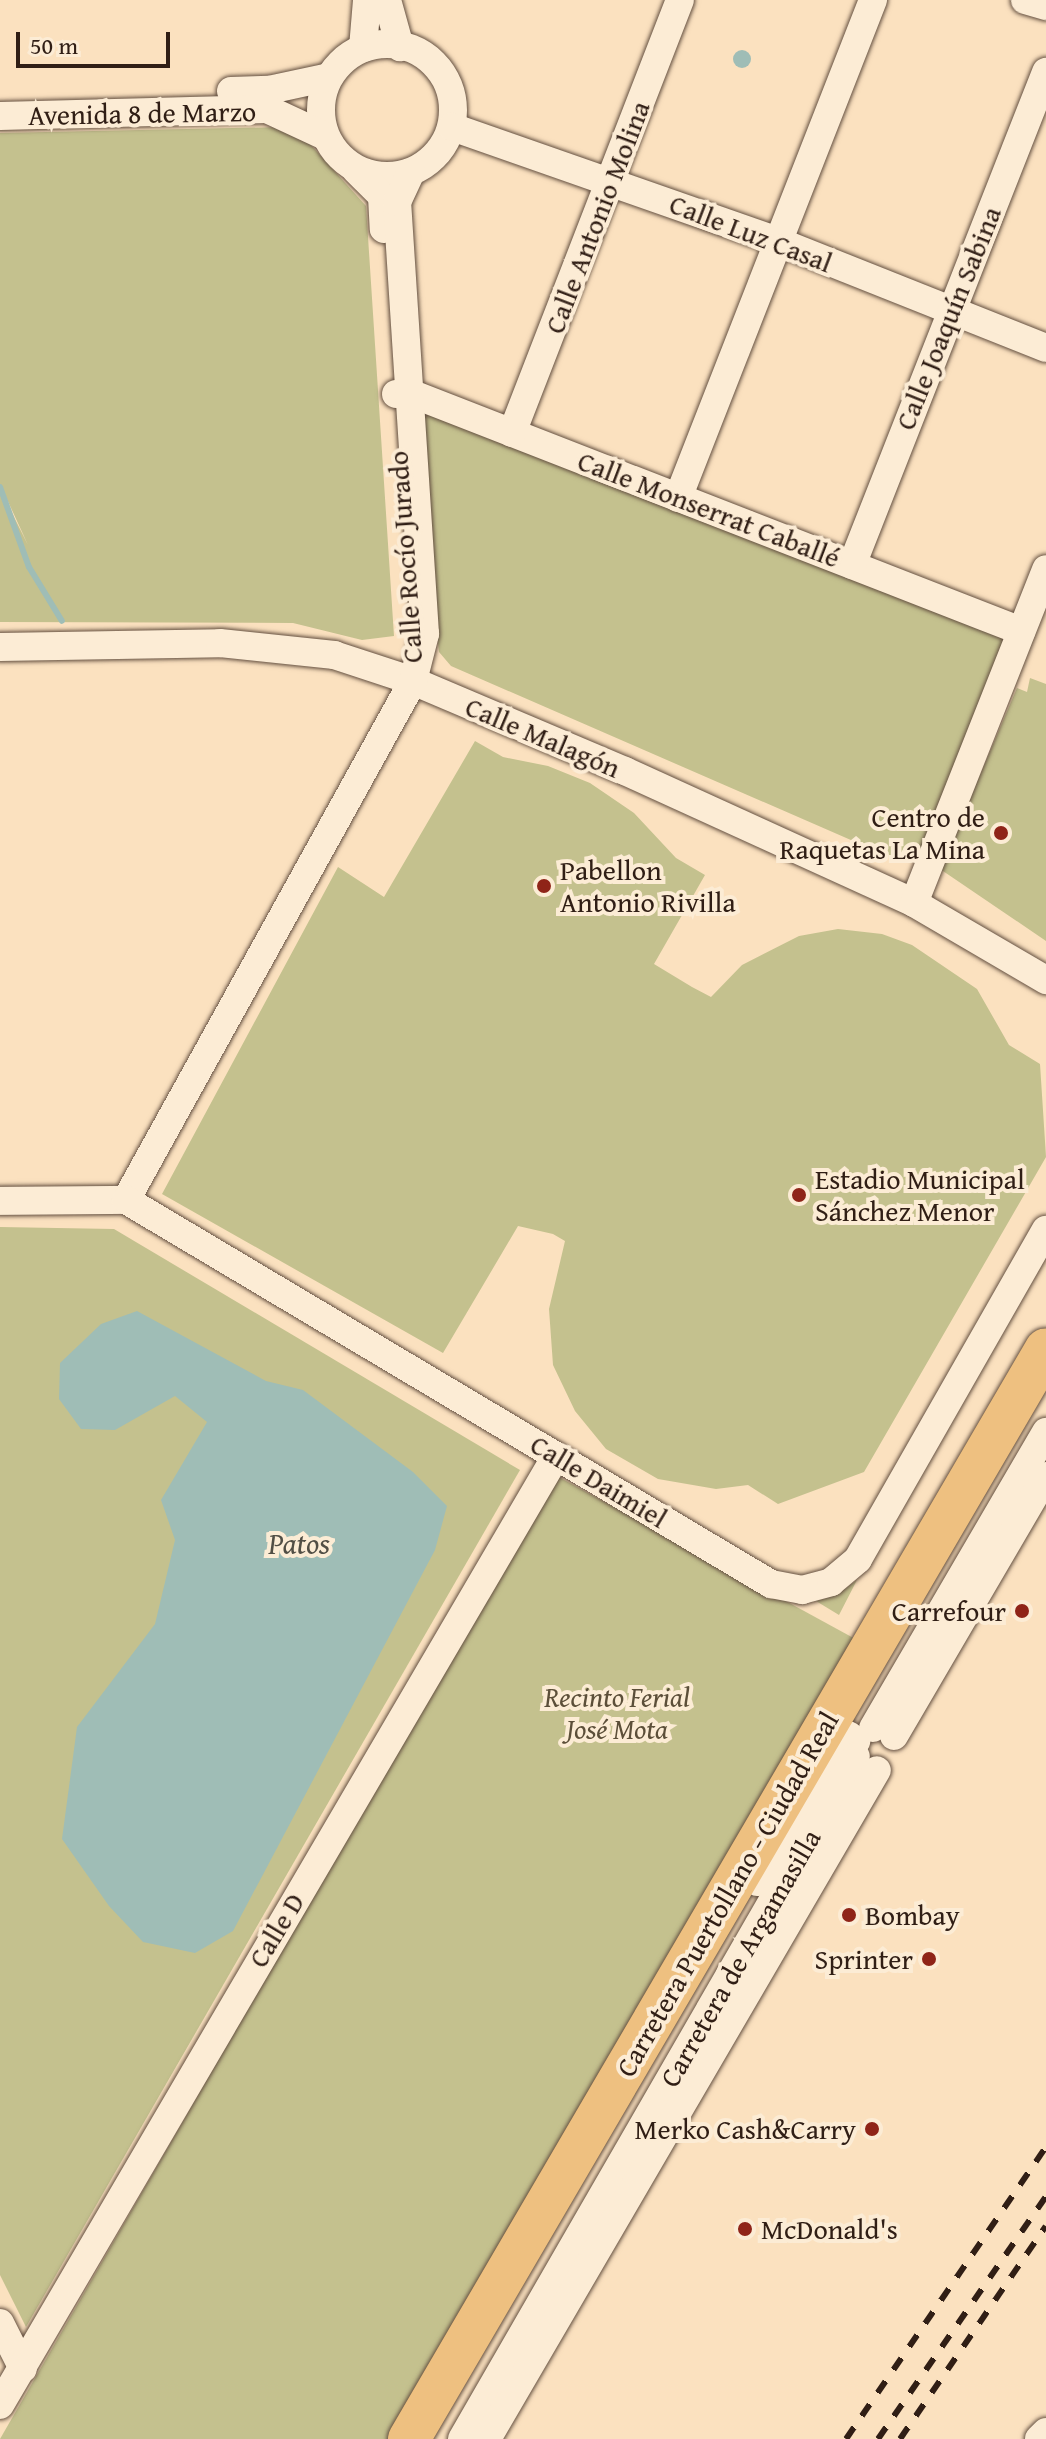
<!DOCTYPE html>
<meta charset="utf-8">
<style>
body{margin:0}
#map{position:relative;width:1046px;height:2439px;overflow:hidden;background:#fbe1bf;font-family:"Gentium Book Plus",serif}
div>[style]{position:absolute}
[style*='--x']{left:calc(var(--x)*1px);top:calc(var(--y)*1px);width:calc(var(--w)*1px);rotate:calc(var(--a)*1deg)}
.green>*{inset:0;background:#c4c18e}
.water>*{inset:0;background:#9fbdb6}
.round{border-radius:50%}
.stream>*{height:6px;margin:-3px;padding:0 3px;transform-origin:3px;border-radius:3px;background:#9fbdb6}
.roads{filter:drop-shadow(0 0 2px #634f40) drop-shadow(0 0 2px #634f40)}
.minor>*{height:28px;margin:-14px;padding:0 14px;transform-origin:14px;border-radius:14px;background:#fcecd5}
.minor>.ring{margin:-14px;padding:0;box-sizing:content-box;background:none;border:28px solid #fcecd5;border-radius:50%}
.highway>*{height:42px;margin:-21px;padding:0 21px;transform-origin:21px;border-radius:21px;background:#eec080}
.rail>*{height:6px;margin-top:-3px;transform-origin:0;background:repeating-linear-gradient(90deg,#301e15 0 14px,transparent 0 28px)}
.dots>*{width:22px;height:22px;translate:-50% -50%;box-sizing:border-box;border:4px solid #fcecd5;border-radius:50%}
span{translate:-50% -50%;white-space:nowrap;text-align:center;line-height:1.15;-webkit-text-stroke:8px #fcecd5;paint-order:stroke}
.street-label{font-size:28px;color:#301e15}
.poi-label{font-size:28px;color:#301e15}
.right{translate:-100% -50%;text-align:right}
.left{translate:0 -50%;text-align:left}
.park-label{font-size:28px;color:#5c4f39;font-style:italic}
.water-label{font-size:30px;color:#514e45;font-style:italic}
.scale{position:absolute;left:16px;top:32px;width:154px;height:36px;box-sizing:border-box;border:4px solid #301e15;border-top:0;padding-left:10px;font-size:24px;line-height:28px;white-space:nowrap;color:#301e15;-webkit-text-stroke:6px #fcecd5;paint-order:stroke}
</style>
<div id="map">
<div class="green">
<i style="clip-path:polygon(285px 127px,310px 144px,366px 206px,394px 636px,362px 640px,293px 623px,0 622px,0 489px,28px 545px,0 484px,0 133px)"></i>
<i style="clip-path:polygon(410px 393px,1021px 631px,930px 863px,910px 856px,899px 861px,451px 666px,439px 652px)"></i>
<i style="clip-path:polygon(1030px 678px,1046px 684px,1046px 941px,940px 869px,1017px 688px,1027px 692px)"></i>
<i style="clip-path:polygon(475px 741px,503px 757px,548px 766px,590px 783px,634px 813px,676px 858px,705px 875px,654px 964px,692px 987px,711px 997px,742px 965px,799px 936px,838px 929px,882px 934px,912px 945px,977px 989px,1009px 1045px,1040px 1064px,1046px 1157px,864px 1472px,778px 1504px,748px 1485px,716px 1489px,658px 1479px,606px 1449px,575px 1411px,553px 1365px,549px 1309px,565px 1241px,553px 1234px,518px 1226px,443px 1353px,162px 1194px,338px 867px,384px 897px)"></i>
<i style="clip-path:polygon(0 1227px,114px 1229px,520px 1470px,26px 2327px,0 2275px)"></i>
<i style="clip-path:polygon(555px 1475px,859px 1641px,390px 2439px,0 2439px)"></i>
<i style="clip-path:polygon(857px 1580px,839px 1615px,816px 1601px,838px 1594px)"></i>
</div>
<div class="water">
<i class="round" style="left:733px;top:50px;width:18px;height:18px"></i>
<i style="clip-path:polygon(137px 1311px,266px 1381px,303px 1390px,413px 1472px,447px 1506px,435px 1550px,233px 1931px,195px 1953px,143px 1942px,109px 1906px,62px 1839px,77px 1727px,155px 1624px,175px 1540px,161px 1500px,207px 1422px,175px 1396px,115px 1430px,81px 1429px,59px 1399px,60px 1363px,101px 1324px)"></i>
</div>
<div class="stream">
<i style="--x:0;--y:487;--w:85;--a:70.1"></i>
<i style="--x:29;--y:567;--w:63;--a:58.6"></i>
</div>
<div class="roads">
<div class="minor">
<i style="--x:387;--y:0;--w:49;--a:74.5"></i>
<i style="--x:1025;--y:0;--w:22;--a:16"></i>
<i class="ring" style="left:321px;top:44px;width:104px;height:104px"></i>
<i style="--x:363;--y:48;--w:48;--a:-85.2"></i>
<i style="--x:231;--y:91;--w:38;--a:-2"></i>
<i style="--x:269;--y:90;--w:61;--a:-12.2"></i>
<i style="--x:0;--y:116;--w:267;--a:-1.5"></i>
<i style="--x:267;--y:109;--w:64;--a:25"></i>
<i style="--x:452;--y:127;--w:344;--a:19.3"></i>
<i style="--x:777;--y:241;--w:289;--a:21.7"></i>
<i style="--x:356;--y:170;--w:37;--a:45"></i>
<i style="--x:382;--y:196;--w:33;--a:87"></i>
<i style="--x:396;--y:394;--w:14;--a:-4"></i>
<i style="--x:410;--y:393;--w:656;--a:21.28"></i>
<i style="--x:512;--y:433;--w:464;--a:-68.8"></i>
<i style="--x:678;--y:498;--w:535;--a:-68.62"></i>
<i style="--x:852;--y:565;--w:530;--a:-68.52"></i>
<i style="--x:0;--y:647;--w:220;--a:-1"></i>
<i style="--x:220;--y:643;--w:115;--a:6"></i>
<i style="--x:334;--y:655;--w:83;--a:18.2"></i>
<i style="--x:413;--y:681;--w:230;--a:23"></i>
<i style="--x:625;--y:771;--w:318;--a:24.5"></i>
<i style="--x:914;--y:903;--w:153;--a:30.3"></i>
<i style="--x:914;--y:903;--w:359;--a:-68.4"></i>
<i style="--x:126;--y:1200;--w:593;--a:-61.06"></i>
<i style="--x:413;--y:681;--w:49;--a:-75.7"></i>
<i style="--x:425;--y:634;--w:433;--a:-93.7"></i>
<i style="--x:397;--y:202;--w:33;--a:-65"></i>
<i style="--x:0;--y:1201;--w:126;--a:-0.5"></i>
<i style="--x:126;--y:1200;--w:751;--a:30.77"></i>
<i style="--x:771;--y:1584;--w:32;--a:11"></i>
<i style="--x:802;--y:1590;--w:30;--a:-15"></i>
<i style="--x:831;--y:1582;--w:35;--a:-40"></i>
<i style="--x:858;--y:1559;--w:379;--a:-60.3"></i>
<i style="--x:873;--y:1728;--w:343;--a:-59.7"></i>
<i style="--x:894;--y:1736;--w:301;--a:-59.7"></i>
<i style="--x:757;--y:1882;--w:173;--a:-57.8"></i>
<i style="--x:849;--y:1736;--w:9;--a:36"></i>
<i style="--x:0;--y:2323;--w:51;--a:63.4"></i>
<i style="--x:0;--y:2405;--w:1100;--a:-59.63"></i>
<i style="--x:462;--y:2439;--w:788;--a:-60.02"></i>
<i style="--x:487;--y:2439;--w:774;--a:-59.76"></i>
<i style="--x:1039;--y:2439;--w:10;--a:-45"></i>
</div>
<div class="highway">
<i style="--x:409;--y:2439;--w:1262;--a:-59.7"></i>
</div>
</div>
<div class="rail">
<i style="--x:846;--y:2439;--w:354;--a:-55.6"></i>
<i style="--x:878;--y:2439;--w:295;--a:-55.3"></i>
<i style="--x:900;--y:2439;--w:258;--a:-55.6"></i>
</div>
<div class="dots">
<i style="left:1001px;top:833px;background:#8f2418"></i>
<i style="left:544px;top:886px;background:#8f2418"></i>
<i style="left:799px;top:1195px;background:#8f2418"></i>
<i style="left:1022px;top:1611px;background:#8f2418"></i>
<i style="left:849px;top:1915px;background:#8f2418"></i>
<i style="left:929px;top:1959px;background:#8f2418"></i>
<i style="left:872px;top:2129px;background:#8f2418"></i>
<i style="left:745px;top:2229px;background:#8f2418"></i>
</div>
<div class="street-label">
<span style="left:142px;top:113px;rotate:-1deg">Avenida 8 de Marzo</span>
<span style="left:597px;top:217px;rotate:-69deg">Calle Antonio Molina</span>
<span style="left:751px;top:233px;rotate:21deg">Calle Luz Casal</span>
<span style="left:948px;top:318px;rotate:-68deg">Calle Joaquín Sabina</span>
<span style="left:709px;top:509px;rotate:21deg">Calle Monserrat Caballé</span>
<span style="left:405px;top:557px;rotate:-94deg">Calle Rocío Jurado</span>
<span style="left:543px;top:737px;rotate:23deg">Calle Malagón</span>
<span style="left:599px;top:1481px;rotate:31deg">Calle Daimiel</span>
<span style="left:727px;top:1894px;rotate:-60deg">Carretera Puertollano - Ciudad Real</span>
<span style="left:276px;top:1930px;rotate:-59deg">Calle D</span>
<span style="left:740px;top:1958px;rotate:-60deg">Carretera de Argamasilla</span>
</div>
<div class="poi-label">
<span class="right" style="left:985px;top:833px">Centro de<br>Raquetas La Mina</span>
<span class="left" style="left:560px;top:886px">Pabellon<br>Antonio Rivilla</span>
<span class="left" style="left:815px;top:1195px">Estadio Municipal<br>Sánchez Menor</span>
<span class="right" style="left:1006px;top:1611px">Carrefour</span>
<span class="left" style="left:865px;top:1915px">Bombay</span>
<span class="right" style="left:913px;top:1959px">Sprinter</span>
<span class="right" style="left:856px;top:2129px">Merko Cash&amp;Carry</span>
<span class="left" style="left:761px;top:2229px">McDonald's</span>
</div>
<div class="park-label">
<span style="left:617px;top:1713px">Recinto Ferial<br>José Mota</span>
</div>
<div class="water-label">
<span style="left:299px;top:1543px">Patos</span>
</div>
<div class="scale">50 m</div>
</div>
